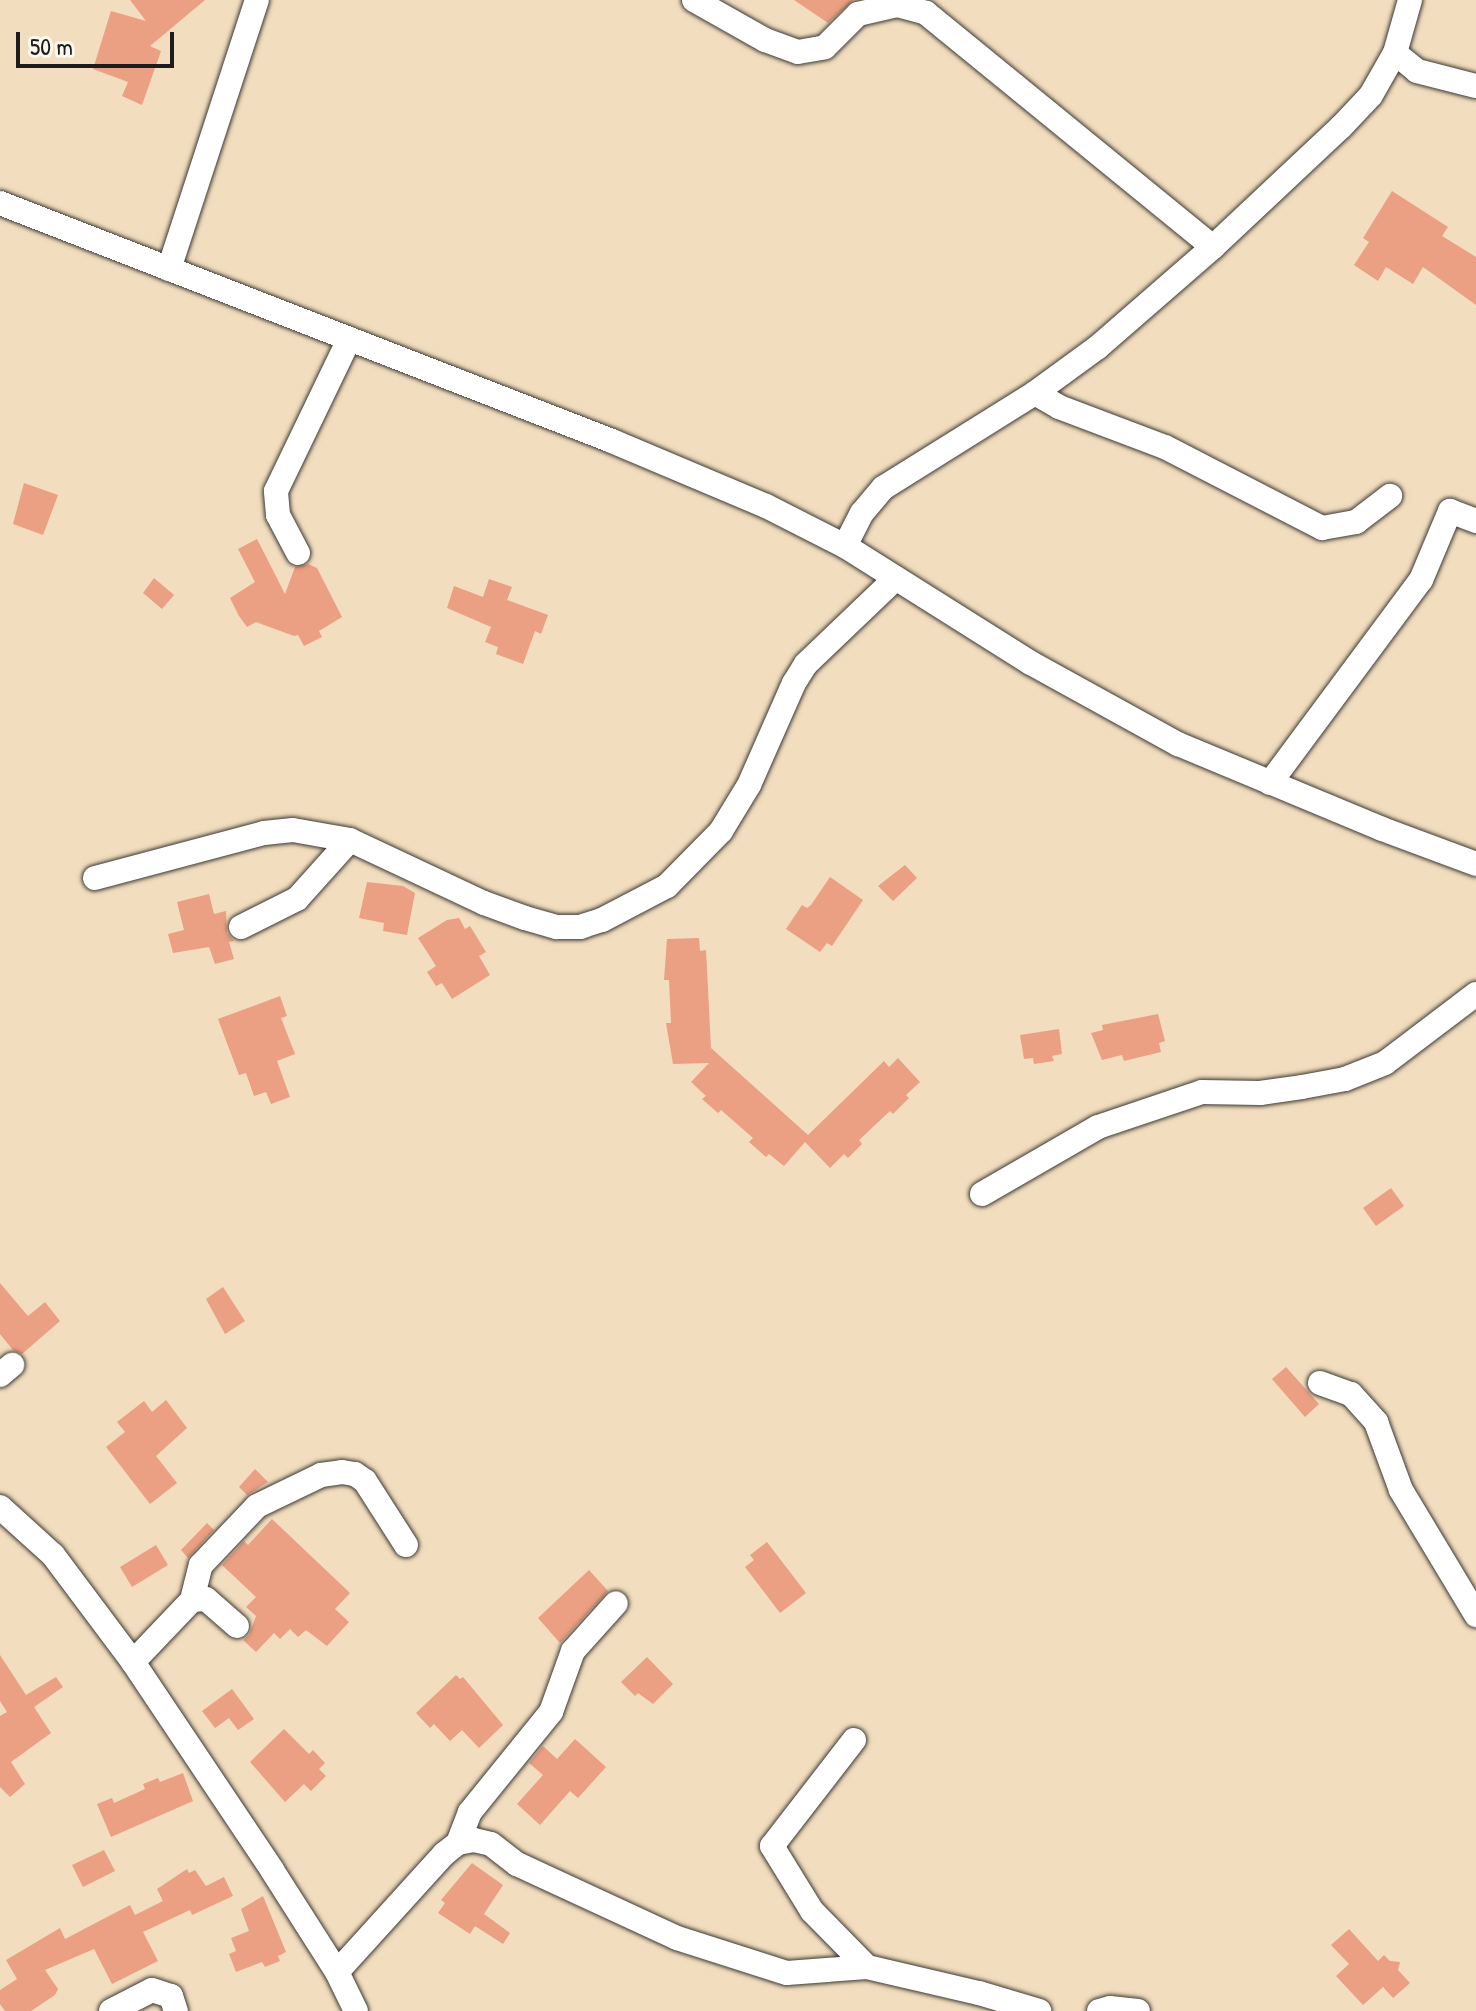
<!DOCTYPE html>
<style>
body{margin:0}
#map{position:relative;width:1476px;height:2011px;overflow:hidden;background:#f2ddbe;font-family:"Patrick Hand",sans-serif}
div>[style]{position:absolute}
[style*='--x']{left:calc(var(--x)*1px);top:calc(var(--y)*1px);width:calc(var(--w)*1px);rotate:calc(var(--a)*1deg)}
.building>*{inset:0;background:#eb9f83}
.roads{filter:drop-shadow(0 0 2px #3c3934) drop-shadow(0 0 2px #3c3934)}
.minor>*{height:24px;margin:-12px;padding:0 12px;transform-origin:12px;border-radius:12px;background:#fff}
span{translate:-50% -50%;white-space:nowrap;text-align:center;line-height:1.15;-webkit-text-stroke:7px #fbf7ec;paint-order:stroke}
.scale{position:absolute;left:16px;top:32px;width:158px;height:36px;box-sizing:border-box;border:4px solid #1c1c1c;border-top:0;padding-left:10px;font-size:24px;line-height:28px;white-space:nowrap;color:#1c1c1c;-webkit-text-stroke:6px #fbf7ec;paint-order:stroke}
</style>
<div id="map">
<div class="building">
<i style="clip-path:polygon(130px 0,205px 0,150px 46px,161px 51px,142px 105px,122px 96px,128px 82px,93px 69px,111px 11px,146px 21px)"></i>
<i style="clip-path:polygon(794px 0,853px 0,828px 23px)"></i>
<i style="clip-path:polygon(1392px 191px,1448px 227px,1442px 236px,1476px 257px,1476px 305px,1423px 267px,1413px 284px,1386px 267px,1378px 281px,1354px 265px,1369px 242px,1363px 238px)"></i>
<i style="clip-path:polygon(24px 483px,58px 495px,43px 535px,13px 524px)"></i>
<i style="clip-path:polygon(257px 539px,285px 594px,295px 567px,308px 564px,317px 568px,342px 617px,319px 631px,322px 637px,304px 646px,298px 635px,294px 636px,256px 622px,247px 627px,239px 616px,230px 598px,255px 582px,238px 549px)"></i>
<i style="clip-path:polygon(154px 578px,174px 595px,162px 609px,143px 593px)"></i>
<i style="clip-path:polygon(489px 579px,512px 587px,507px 600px,548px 615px,541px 634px,535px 631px,523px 664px,496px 654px,498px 647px,485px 642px,491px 627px,447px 608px,454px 586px,483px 597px)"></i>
<i style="clip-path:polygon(905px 865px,917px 878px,893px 901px,878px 886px)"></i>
<i style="clip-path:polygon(830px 877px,863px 900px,832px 946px,827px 943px,820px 952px,786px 929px,802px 905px,807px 908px,811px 905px)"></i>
<i style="clip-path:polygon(367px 882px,403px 886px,415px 893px,407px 935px,383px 931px,384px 923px,359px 918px)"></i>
<i style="clip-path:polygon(209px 894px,214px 914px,226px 911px,227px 933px,234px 941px,229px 942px,234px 959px,215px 964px,209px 947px,173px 953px,168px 934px,184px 930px,177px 902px)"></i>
<i style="clip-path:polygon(459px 918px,465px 929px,470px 926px,486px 952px,479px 956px,490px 975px,452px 999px,442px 983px,436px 986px,427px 972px,436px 966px,418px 938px,447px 920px)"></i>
<i style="clip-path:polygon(699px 938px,700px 951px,706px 950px,711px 1048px,808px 1135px,884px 1061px,889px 1067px,898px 1058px,920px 1082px,906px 1095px,909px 1098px,893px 1114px,890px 1111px,859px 1140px,862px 1144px,848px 1158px,844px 1154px,830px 1168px,805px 1142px,784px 1166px,769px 1154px,766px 1157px,749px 1142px,753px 1138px,721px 1110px,718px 1113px,702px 1099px,706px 1096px,691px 1082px,709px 1063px,673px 1064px,666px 1023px,671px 1023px,669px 980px,664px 980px,667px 939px)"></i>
<i style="clip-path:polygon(280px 996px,287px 1016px,281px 1018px,295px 1054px,277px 1061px,290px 1097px,271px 1104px,266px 1092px,254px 1096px,246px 1073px,239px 1075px,218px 1019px)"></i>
<i style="clip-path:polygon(1158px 1014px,1165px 1041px,1159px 1043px,1161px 1052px,1124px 1061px,1122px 1055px,1102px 1060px,1091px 1033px,1103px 1030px,1102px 1025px)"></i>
<i style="clip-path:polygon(1059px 1029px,1062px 1054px,1052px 1056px,1054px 1061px,1034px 1064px,1033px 1058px,1024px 1059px,1020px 1035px)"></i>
<i style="clip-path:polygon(1391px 1188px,1404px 1206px,1376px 1226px,1363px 1208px)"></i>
<i style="clip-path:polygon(0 1283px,28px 1316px,45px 1302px,60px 1321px,22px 1354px,13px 1350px,0 1334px)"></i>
<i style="clip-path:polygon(223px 1287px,245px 1321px,225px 1334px,206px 1299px)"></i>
<i style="clip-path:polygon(1286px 1367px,1319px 1404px,1305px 1417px,1272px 1379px)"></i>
<i style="clip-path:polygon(166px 1400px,187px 1428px,156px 1456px,177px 1483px,150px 1504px,106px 1447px,125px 1432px,117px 1422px,144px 1401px,152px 1412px)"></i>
<i style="clip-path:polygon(255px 1469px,268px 1482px,247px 1495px,239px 1487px)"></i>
<i style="clip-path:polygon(272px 1519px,350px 1593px,335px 1609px,349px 1622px,327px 1646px,306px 1630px,298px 1637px,290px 1629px,280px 1639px,274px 1633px,256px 1652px,243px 1640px,249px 1635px,256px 1616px,246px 1607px,256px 1597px,222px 1565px,244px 1541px,248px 1545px)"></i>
<i style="clip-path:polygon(207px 1523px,214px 1530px,188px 1558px,181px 1550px)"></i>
<i style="clip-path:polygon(767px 1542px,806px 1593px,780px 1613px,745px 1567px,754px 1560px,750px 1555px)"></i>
<i style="clip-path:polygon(156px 1545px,168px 1565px,132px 1587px,120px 1567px)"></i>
<i style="clip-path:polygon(589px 1570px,608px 1591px,560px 1643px,538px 1618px)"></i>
<i style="clip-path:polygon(0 1655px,26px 1695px,56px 1677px,63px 1687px,34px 1707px,51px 1733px,11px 1762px,25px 1784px,10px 1797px,0 1787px,0 1716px,7px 1712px,0 1701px)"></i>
<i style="clip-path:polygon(647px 1657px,673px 1684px,653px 1704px,638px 1693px,635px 1696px,621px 1682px)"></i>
<i style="clip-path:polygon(456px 1675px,460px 1679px,463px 1677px,503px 1725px,479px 1748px,462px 1730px,450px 1741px,434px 1724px,430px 1728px,416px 1713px)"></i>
<i style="clip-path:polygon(232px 1689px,254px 1719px,238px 1730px,229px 1718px,215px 1728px,202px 1711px)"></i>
<i style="clip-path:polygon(284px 1729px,309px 1754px,313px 1750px,325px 1763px,319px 1769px,326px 1776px,311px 1791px,304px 1784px,285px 1802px,250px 1762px)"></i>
<i style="clip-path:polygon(575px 1739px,606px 1767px,578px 1798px,570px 1791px,540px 1825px,517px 1804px,543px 1775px,529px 1763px,543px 1746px,557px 1759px)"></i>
<i style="clip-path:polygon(183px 1773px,193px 1801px,111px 1837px,97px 1804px,112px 1798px,114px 1803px,145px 1789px,143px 1784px,158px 1778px,160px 1782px)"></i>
<i style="clip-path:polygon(104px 1850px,115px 1871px,83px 1887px,72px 1865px)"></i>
<i style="clip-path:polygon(472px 1863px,503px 1885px,484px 1914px,510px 1933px,503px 1944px,475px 1926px,470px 1934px,438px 1913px,445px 1903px,441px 1900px)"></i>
<i style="clip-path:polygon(187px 1869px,189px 1873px,195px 1870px,206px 1886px,224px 1877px,233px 1896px,192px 1915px,190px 1910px,143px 1932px,158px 1961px,112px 1984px,94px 1949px,45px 1970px,58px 1989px,55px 1995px,31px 2011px,5px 2011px,0 2004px,0 1990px,17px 1979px,6px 1960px,60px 1928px,65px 1939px,130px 1905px,135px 1915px,163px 1901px,157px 1889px)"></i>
<i style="clip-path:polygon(263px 1896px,286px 1952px,278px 1956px,280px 1961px,265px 1967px,262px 1962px,236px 1972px,229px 1954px,236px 1951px,231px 1938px,249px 1931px,241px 1909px)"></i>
<i style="clip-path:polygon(1349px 1929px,1378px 1961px,1384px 1955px,1390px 1961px,1400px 1962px,1398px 1970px,1410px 1983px,1393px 1998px,1383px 1987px,1363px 2005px,1336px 1976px,1349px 1964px,1331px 1945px)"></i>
</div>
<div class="roads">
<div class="minor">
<i style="--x:694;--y:0;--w:81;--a:29.4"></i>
<i style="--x:765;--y:40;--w:35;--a:20"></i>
<i style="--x:798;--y:52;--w:27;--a:-10"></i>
<i style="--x:825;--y:47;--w:47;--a:-45"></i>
<i style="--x:858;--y:14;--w:40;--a:-13"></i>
<i style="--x:897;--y:5;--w:30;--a:15"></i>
<i style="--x:926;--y:13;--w:370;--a:39.2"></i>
<i style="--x:1395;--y:53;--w:28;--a:39"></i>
<i style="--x:1417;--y:71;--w:61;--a:14.3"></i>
<i style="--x:0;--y:203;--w:657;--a:21.25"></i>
<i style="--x:612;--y:441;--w:167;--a:22.9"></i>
<i style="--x:766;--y:506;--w:89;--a:26.9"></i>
<i style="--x:845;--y:546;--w:220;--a:32.2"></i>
<i style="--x:1031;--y:663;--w:168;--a:28.9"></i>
<i style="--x:1178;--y:744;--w:221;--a:22.6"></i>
<i style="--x:1382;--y:829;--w:100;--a:20.4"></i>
<i style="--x:169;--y:269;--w:283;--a:-71.9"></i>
<i style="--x:1035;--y:393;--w:28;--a:30"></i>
<i style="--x:1059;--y:407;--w:113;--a:20.7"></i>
<i style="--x:1165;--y:447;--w:177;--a:27.3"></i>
<i style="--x:1322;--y:528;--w:35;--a:-10"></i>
<i style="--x:1356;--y:522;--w:43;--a:-37.4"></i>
<i style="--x:845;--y:546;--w:37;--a:-63"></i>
<i style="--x:862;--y:513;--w:33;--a:-50"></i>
<i style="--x:883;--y:488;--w:179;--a:-32"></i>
<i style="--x:1035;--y:393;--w:78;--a:-36.1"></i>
<i style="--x:1098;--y:347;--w:152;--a:-41"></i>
<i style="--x:1213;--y:247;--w:175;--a:-43.2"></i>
<i style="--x:1341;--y:127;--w:44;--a:-46.8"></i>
<i style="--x:1371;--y:95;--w:48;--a:-60.3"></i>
<i style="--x:1395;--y:53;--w:55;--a:-74.2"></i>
<i style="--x:298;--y:553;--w:43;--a:-117.8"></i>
<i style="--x:278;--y:515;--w:24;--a:-95"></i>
<i style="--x:276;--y:491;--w:169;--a:-64.3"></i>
<i style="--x:1270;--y:783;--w:253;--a:-53.4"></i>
<i style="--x:1421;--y:580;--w:75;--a:-67.2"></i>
<i style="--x:1450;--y:511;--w:28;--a:21"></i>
<i style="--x:95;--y:878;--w:175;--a:-14.9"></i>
<i style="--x:264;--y:833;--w:29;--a:-6"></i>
<i style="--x:293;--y:830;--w:58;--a:10"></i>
<i style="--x:350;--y:840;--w:148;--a:25.2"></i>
<i style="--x:484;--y:903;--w:44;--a:20.1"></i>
<i style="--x:525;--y:918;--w:33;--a:16"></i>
<i style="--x:557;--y:927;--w:23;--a:0"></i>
<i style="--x:580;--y:927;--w:23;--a:-18"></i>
<i style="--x:602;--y:920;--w:73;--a:-27.6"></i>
<i style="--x:667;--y:886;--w:77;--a:-45.5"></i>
<i style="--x:721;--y:831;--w:54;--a:-58.7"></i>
<i style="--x:749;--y:785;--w:111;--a:-66.2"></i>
<i style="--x:794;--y:683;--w:22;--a:-58"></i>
<i style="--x:806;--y:664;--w:124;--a:-43.7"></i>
<i style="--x:241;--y:927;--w:63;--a:-26.6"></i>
<i style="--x:297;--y:899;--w:79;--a:-48.1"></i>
<i style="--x:982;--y:1194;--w:134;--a:-30"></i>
<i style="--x:1098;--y:1127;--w:110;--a:-18.6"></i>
<i style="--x:1202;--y:1092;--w:58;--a:1"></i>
<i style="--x:1260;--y:1093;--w:42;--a:-8.1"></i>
<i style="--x:1302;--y:1087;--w:44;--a:-10.5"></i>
<i style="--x:1345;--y:1079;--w:43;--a:-21.8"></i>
<i style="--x:1385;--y:1063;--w:114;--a:-37.2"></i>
<i style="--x:0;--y:1375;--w:16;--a:-40"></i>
<i style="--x:1320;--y:1383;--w:33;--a:20"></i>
<i style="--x:1351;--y:1394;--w:38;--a:48"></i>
<i style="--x:1376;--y:1422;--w:72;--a:69.8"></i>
<i style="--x:1401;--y:1490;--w:146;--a:59"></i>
<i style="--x:0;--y:1507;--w:72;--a:42.2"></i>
<i style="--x:53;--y:1555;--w:134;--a:53.2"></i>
<i style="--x:133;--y:1662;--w:250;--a:56.2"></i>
<i style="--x:272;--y:1870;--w:121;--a:57.5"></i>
<i style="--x:337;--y:1972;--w:43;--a:64"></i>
<i style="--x:192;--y:1600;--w:36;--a:-76"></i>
<i style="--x:201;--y:1565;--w:81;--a:-46.5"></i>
<i style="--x:257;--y:1506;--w:71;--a:-25.8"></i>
<i style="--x:321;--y:1475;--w:21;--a:-8"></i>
<i style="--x:342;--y:1472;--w:13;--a:9"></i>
<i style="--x:355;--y:1474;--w:12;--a:35"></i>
<i style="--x:365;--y:1481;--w:76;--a:57.4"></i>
<i style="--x:133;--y:1662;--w:86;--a:-46.4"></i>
<i style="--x:192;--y:1600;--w:14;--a:-4"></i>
<i style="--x:206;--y:1599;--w:41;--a:41.1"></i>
<i style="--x:854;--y:1740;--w:134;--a:127.7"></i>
<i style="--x:772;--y:1846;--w:76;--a:58.4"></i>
<i style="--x:812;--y:1911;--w:78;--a:45.5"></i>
<i style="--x:458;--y:1843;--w:33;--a:-69"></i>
<i style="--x:470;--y:1812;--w:129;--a:-51"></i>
<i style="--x:551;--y:1712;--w:65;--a:-70.2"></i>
<i style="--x:573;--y:1651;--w:64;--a:-48.1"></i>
<i style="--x:337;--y:1972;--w:159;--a:-47.8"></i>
<i style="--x:444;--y:1854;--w:18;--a:-38"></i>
<i style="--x:458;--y:1843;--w:16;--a:-11"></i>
<i style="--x:474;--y:1840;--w:17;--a:13"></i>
<i style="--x:491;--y:1844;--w:33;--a:38"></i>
<i style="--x:517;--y:1864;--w:176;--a:24.8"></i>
<i style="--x:677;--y:1938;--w:115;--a:17.7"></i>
<i style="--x:787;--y:1973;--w:80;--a:-4.3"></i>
<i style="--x:867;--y:1967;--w:115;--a:13.1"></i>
<i style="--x:979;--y:1993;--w:63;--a:16.7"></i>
<i style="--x:111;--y:2011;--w:46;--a:-27.1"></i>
<i style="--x:152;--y:1990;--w:20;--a:18"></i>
<i style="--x:171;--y:1996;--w:16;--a:72"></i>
<i style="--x:1099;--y:2011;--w:11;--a:-15"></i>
<i style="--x:1110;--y:2008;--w:28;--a:6"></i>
</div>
</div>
<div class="scale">50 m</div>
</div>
